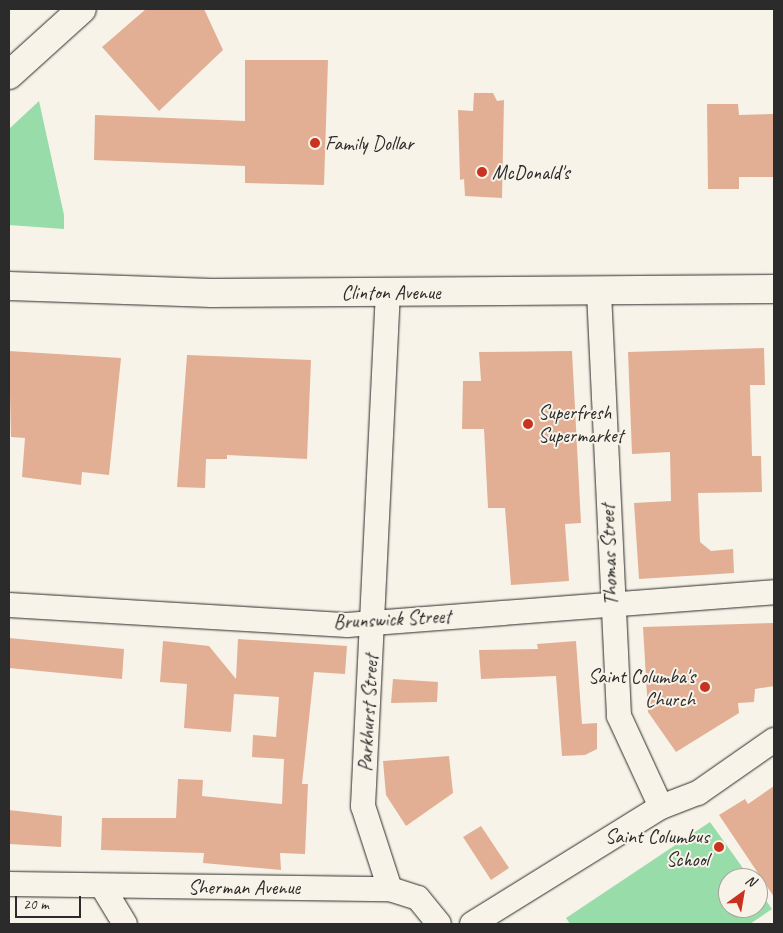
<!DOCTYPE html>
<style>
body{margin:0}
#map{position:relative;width:783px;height:933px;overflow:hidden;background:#f7f3e8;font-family:Caveat,sans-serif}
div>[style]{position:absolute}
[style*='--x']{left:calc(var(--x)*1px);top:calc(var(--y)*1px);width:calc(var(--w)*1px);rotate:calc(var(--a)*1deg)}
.green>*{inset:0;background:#97dca9}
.building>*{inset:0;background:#e2af95}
.roads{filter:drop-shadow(0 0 1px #2b2b2b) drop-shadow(0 0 1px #2b2b2b)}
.minor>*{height:24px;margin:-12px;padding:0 12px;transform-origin:12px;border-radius:12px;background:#f7f3e8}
.tertiary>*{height:28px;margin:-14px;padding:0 14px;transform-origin:14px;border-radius:14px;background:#f7f3e8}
.secondary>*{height:28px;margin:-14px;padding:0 14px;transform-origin:14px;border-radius:14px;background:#f7f3e8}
.dots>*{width:14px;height:14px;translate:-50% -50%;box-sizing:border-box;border:2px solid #f7f3e8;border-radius:50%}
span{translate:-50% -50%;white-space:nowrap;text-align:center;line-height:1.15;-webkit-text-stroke:4px #f7f3e8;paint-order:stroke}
.poi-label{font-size:20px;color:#2b2b2b}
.left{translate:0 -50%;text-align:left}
.right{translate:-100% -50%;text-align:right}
.street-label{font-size:20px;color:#2b2b2b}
.frame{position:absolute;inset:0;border:10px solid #2b2b2b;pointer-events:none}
.north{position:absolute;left:718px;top:868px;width:50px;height:50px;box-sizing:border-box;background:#f7f3e8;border:1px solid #a5a39c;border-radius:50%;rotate:32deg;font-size:14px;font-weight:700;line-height:20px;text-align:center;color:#2b2b2b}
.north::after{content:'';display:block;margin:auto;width:18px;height:22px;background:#c8321e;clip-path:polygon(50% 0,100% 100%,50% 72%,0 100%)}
.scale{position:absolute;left:15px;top:896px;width:66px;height:22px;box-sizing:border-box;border:2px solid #2b2b2b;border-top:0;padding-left:6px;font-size:15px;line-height:18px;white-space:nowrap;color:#2b2b2b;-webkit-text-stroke:4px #f7f3e8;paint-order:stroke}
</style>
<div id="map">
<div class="green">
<i style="clip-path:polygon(39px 101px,64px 215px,64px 229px,9px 225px,9px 129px)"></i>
<i style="clip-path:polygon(710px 822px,750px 878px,728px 878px,728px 908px,758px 908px,758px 889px,772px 909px,750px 924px,570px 924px,566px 918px)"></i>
</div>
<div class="building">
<i style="clip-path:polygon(146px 9px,204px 9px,223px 50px,159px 111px,102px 47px)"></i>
<i style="clip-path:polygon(245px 60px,328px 60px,324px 185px,245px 183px,245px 166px,94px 160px,95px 115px,245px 121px)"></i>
<i style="clip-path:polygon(474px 93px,493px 93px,497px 101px,504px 100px,502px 198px,465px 196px,464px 179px,460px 180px,458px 110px,473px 111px)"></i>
<i style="clip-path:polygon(707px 104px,738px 104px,739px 115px,774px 114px,774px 177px,739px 177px,739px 189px,708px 189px)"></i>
<i style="clip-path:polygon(764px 348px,765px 385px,750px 385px,752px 456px,761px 456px,762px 492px,698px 493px,700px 542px,711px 551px,733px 549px,734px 573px,639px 579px,634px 503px,671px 501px,670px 452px,632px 454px,628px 352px)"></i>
<i style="clip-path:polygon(9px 351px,121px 358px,109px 475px,82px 472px,81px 485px,22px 477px,25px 438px,11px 437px)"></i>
<i style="clip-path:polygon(572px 351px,581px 523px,565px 524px,569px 581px,511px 585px,505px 508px,488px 508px,484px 429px,462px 429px,463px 381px,481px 381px,479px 352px)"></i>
<i style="clip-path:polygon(187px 355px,311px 360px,307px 459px,227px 455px,227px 459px,206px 459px,205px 488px,177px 487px)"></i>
<i style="clip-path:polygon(774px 623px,774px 686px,755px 689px,754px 702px,738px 703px,739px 713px,676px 752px,648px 712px,643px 627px)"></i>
<i style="clip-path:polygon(9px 638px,124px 649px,122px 679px,9px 668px)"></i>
<i style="clip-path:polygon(238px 639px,347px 646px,345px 674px,314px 672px,302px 784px,308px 784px,305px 854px,280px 853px,281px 870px,203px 863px,204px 853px,101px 850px,102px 818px,176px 818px,178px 779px,203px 780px,202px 796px,282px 804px,284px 759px,252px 757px,253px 735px,276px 737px,279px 697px,234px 694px,231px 732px,184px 728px,187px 684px,160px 682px,163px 641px,209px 646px,236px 679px)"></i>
<i style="clip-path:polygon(576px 641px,582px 724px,597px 723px,597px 749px,585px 755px,562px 756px,556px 676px,481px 679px,479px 650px,538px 649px,537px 644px)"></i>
<i style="clip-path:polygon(393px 679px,438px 682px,437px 702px,391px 703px)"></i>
<i style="clip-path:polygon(449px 756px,453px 793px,406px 826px,386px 795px,383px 761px)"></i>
<i style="clip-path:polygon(774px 786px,774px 897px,719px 815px,745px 799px,748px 804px)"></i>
<i style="clip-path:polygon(9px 810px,62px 816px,61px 847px,9px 844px)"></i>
<i style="clip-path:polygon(481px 826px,509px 868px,491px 880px,463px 837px)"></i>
</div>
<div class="roads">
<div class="minor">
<i style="--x:388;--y:291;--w:516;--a:92.78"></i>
<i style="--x:363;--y:806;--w:87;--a:72"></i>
<i style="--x:599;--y:292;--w:424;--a:87.3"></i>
<i style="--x:619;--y:716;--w:100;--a:65.2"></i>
<i style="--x:9;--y:605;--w:339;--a:3.4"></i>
<i style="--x:347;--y:625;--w:428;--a:-4.4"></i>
<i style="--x:9;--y:884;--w:381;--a:0.8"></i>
<i style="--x:390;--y:889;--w:29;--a:18"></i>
<i style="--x:418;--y:898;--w:33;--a:51"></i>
<i style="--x:102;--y:886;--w:44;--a:58.8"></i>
<i style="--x:472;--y:924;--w:222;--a:-31.8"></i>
<i style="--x:661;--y:807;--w:40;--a:-21"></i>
<i style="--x:698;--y:793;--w:93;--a:-34.9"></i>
</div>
<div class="tertiary">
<i style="--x:9;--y:75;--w:98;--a:-42.1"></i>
</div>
<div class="secondary">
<i style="--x:9;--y:286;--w:203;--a:2"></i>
<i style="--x:212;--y:293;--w:562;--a:-0.41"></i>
</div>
</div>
<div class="dots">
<i style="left:315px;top:143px;background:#c8321e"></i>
<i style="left:482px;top:172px;background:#c8321e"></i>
<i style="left:528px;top:424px;background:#c8321e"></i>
<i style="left:705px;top:687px;background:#c8321e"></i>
<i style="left:719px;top:847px;background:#c8321e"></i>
</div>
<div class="poi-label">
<span class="left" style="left:325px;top:143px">Family Dollar</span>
<span class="left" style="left:492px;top:172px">McDonald's</span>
<span class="left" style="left:538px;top:424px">Superfresh<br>Supermarket</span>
<span class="right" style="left:695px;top:688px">Saint Columba's<br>Church</span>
<span class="right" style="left:709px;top:848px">Saint Columbus<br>School</span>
</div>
<div class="street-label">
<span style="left:391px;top:292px">Clinton Avenue</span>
<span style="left:609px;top:555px;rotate:-92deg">Thomas Street</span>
<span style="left:392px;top:619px;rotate:-3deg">Brunswick Street</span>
<span style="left:368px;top:713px;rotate:-87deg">Parkhurst Street</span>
<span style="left:244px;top:887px">Sherman Avenue</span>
</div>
<div class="frame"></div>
<div class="north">N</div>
<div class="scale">20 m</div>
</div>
